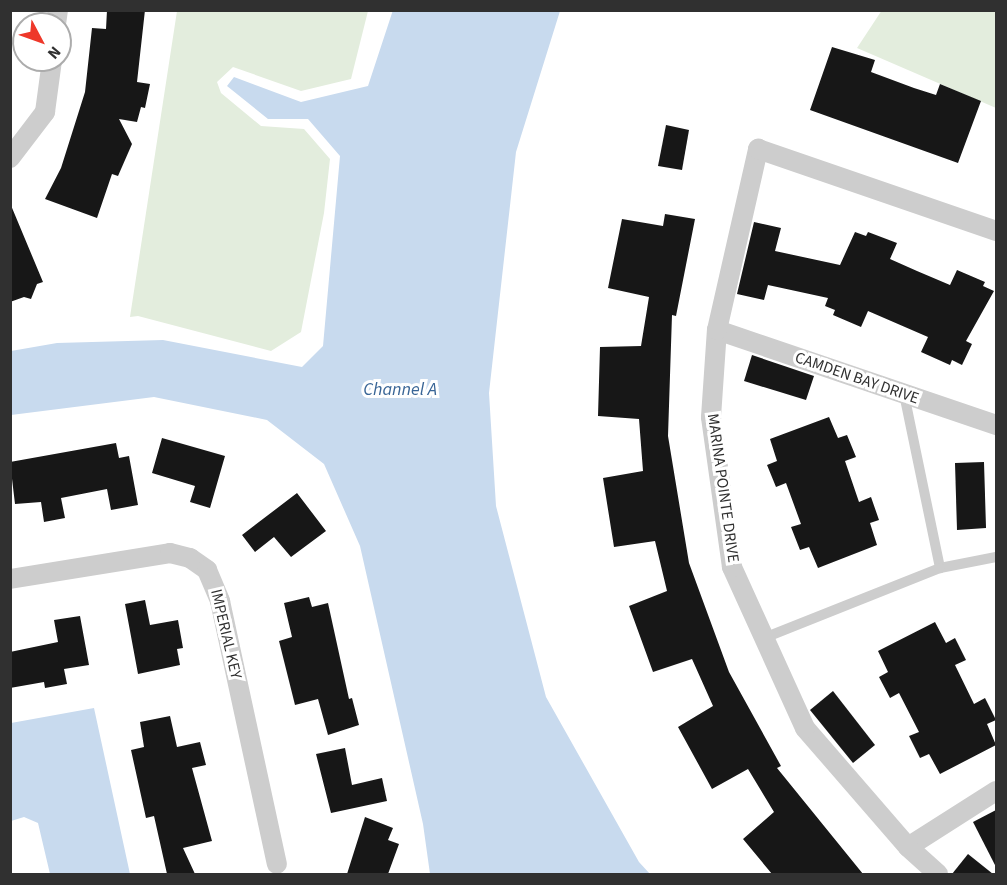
<!DOCTYPE html>
<style>
body{margin:0}
#map{position:relative;width:1007px;height:885px;overflow:hidden;background:#fff;font-family:"Source Sans 3",sans-serif}
div>[style]{position:absolute}
[style*='--x']{left:calc(var(--x)*1px);top:calc(var(--y)*1px);width:calc(var(--w)*1px);rotate:calc(var(--a)*1deg)}
.green>*{inset:0;background:#e3eddd}
.water>*{inset:0;background:#c8daee}
.building>*{inset:0;background:#171717}
.service>*{height:10px;margin:-5px;padding:0 5px;transform-origin:5px;border-radius:5px;background:#cdcdcd}
.minor>*{height:20px;margin:-10px;padding:0 10px;transform-origin:10px;border-radius:10px;background:#cdcdcd}
span{translate:-50% -50%;white-space:nowrap;text-align:center;line-height:1.15;-webkit-text-stroke:6px #fff;paint-order:stroke}
.street-label{font-size:16px;color:#303030}
.water-label{font-size:18px;color:#396596;font-style:italic}
.frame{position:absolute;inset:0;border:12px solid #303030;pointer-events:none}
.north{position:absolute;left:12px;top:12px;width:60px;height:60px;box-sizing:border-box;background:#fff;border:2px solid #acacac;border-radius:50%;rotate:131deg;font-size:16px;font-weight:700;line-height:24px;text-align:center;color:#303030}
.north::after{content:'';display:block;margin:auto;width:21px;height:27px;background:#ee382a;clip-path:polygon(50% 0,100% 100%,50% 72%,0 100%)}
</style>
<div id="map">
<div class="green">
<i style="clip-path:polygon(882px 10px,996px 11px,996px 108px,857px 48px)"></i>
<i style="clip-path:polygon(177px 11px,368px 11px,351px 79px,301px 91px,233px 67px,217px 82px,221px 93px,261px 126px,304px 129px,330px 159px,324px 213px,301px 332px,271px 351px,138px 316px,130px 317px)"></i>
</div>
<div class="water">
<i style="clip-path:polygon(393px 10px,560px 11px,516px 152px,489px 393px,496px 506px,546px 697px,639px 862px,650px 874px,430px 874px,423px 824px,360px 546px,324px 464px,267px 420px,154px 397px,11px 415px,11px 351px,57px 343px,163px 340px,302px 367px,323px 346px,340px 156px,308px 119px,268px 119px,227px 86px,234px 77px,301px 102px,368px 86px)"></i>
<i style="clip-path:polygon(94px 708px,130px 874px,50px 874px,38px 823px,24px 817px,11px 821px,11px 723px)"></i>
</div>
<div class="building">
<i style="clip-path:polygon(107px 10px,145px 10px,137px 82px,150px 84px,145px 108px,141px 107px,137px 122px,119px 119px,132px 144px,118px 176px,112px 174px,97px 218px,45px 199px,61px 168px,85px 92px,92px 28px,106px 29px)"></i>
<i style="clip-path:polygon(832px 47px,875px 60px,871px 72px,914px 88px,936px 95px,940px 84px,981px 101px,958px 163px,810px 110px)"></i>
<i style="clip-path:polygon(666px 125px,689px 130px,682px 170px,658px 166px)"></i>
<i style="clip-path:polygon(10px 203px,43px 282px,37px 284px,31px 299px,24px 297px,10px 302px)"></i>
<i style="clip-path:polygon(665px 214px,695px 219px,676px 316px,672px 315px,668px 436px,689px 563px,729px 672px,781px 766px,777px 768px,863px 874px,772px 874px,743px 839px,774px 812px,748px 769px,712px 789px,678px 727px,713px 706px,692px 659px,653px 672px,629px 606px,667px 591px,655px 541px,614px 547px,603px 478px,643px 471px,639px 419px,598px 416px,600px 347px,641px 346px,649px 297px,608px 288px,622px 219px,663px 226px)"></i>
<i style="clip-path:polygon(754px 222px,781px 228px,775px 251px,840px 265px,855px 232px,866px 236px,868px 232px,897px 243px,890px 259px,917px 271px,950px 285px,957px 270px,985px 282px,983px 286px,994px 291px,966px 341px,972px 344px,962px 365px,952px 360px,950px 365px,921px 352px,928px 337px,868px 311px,861px 327px,833px 315px,835px 310px,825px 306px,828px 298px,768px 285px,764px 300px,737px 294px)"></i>
<i style="clip-path:polygon(752px 355px,814px 376px,806px 400px,744px 381px)"></i>
<i style="clip-path:polygon(829px 417px,838px 438px,847px 435px,856px 457px,845px 461px,859px 502px,871px 497px,879px 520px,870px 523px,877px 545px,818px 568px,809px 547px,800px 550px,791px 527px,801px 524px,786px 483px,776px 487px,767px 465px,777px 461px,770px 439px)"></i>
<i style="clip-path:polygon(162px 438px,225px 456px,210px 508px,190px 502px,195px 486px,152px 473px)"></i>
<i style="clip-path:polygon(116px 443px,119px 458px,129px 456px,138px 505px,111px 510px,107px 489px,61px 498px,65px 518px,44px 522px,41px 502px,15px 504px,10px 462px)"></i>
<i style="clip-path:polygon(984px 462px,986px 528px,957px 530px,955px 463px)"></i>
<i style="clip-path:polygon(297px 493px,326px 531px,291px 557px,274px 537px,255px 552px,242px 535px)"></i>
<i style="clip-path:polygon(309px 597px,312px 607px,328px 603px,349px 699px,352px 698px,359px 725px,328px 735px,318px 699px,295px 705px,279px 641px,292px 637px,284px 603px)"></i>
<i style="clip-path:polygon(145px 600px,150px 625px,178px 620px,183px 648px,177px 649px,180px 665px,138px 674px,125px 604px)"></i>
<i style="clip-path:polygon(80px 616px,89px 665px,64px 669px,67px 684px,45px 688px,44px 682px,10px 688px,10px 652px,58px 642px,54px 620px)"></i>
<i style="clip-path:polygon(935px 622px,946px 643px,955px 638px,966px 660px,955px 665px,974px 704px,985px 698px,996px 720px,987px 724px,996px 745px,940px 774px,929px 754px,920px 758px,909px 736px,919px 732px,899px 693px,890px 698px,879px 677px,888px 672px,878px 651px)"></i>
<i style="clip-path:polygon(833px 691px,875px 745px,853px 763px,810px 710px)"></i>
<i style="clip-path:polygon(170px 716px,177px 747px,200px 742px,206px 765px,192px 768px,212px 841px,183px 848px,195px 874px,167px 874px,154px 816px,146px 818px,131px 750px,144px 747px,140px 722px)"></i>
<i style="clip-path:polygon(345px 748px,352px 785px,382px 778px,387px 801px,331px 813px,316px 754px)"></i>
<i style="clip-path:polygon(996px 810px,996px 867px,973px 822px)"></i>
<i style="clip-path:polygon(365px 817px,393px 828px,388px 840px,399px 844px,388px 874px,347px 874px)"></i>
<i style="clip-path:polygon(968px 854px,993px 874px,952px 874px)"></i>
</div>
<div class="service">
<i style="--x:904;--y:394;--w:178;--a:78.3"></i>
<i style="--x:940;--y:568;--w:57;--a:-11.1"></i>
<i style="--x:764;--y:638;--w:189;--a:-21.7"></i>
</div>
<div class="minor">
<i style="--x:56;--y:24;--w:14;--a:-82"></i>
<i style="--x:10;--y:158;--w:58;--a:-52.7"></i>
<i style="--x:45;--y:112;--w:52;--a:-82.3"></i>
<i style="--x:717;--y:330;--w:295;--a:18.8"></i>
<i style="--x:10;--y:579;--w:162;--a:-9.2"></i>
<i style="--x:170;--y:553;--w:21;--a:14"></i>
<i style="--x:190;--y:558;--w:21;--a:35"></i>
<i style="--x:207;--y:570;--w:34;--a:67"></i>
<i style="--x:220;--y:601;--w:269;--a:77.8"></i>
<i style="--x:908;--y:847;--w:104;--a:-32.5"></i>
<i style="--x:938;--y:874;--w:40;--a:-138"></i>
<i style="--x:908;--y:847;--w:157;--a:-130.9"></i>
<i style="--x:805;--y:728;--w:177;--a:-114.4"></i>
<i style="--x:732;--y:567;--w:151;--a:-98"></i>
<i style="--x:711;--y:417;--w:87;--a:-86.1"></i>
<i style="--x:717;--y:330;--w:186;--a:-77.2"></i>
<i style="--x:758;--y:149;--w:252;--a:19"></i>
</div>
<div class="street-label">
<span style="left:857px;top:378px;rotate:19deg">CAMDEN BAY DRIVE</span>
<span style="left:723px;top:488px;rotate:82deg">MARINA POINTE DRIVE</span>
<span style="left:226px;top:634px;rotate:77deg">IMPERIAL KEY</span>
</div>
<div class="water-label">
<span style="left:400px;top:390px">Channel A</span>
</div>
<div class="frame"></div>
<div class="north">N</div>
</div>
